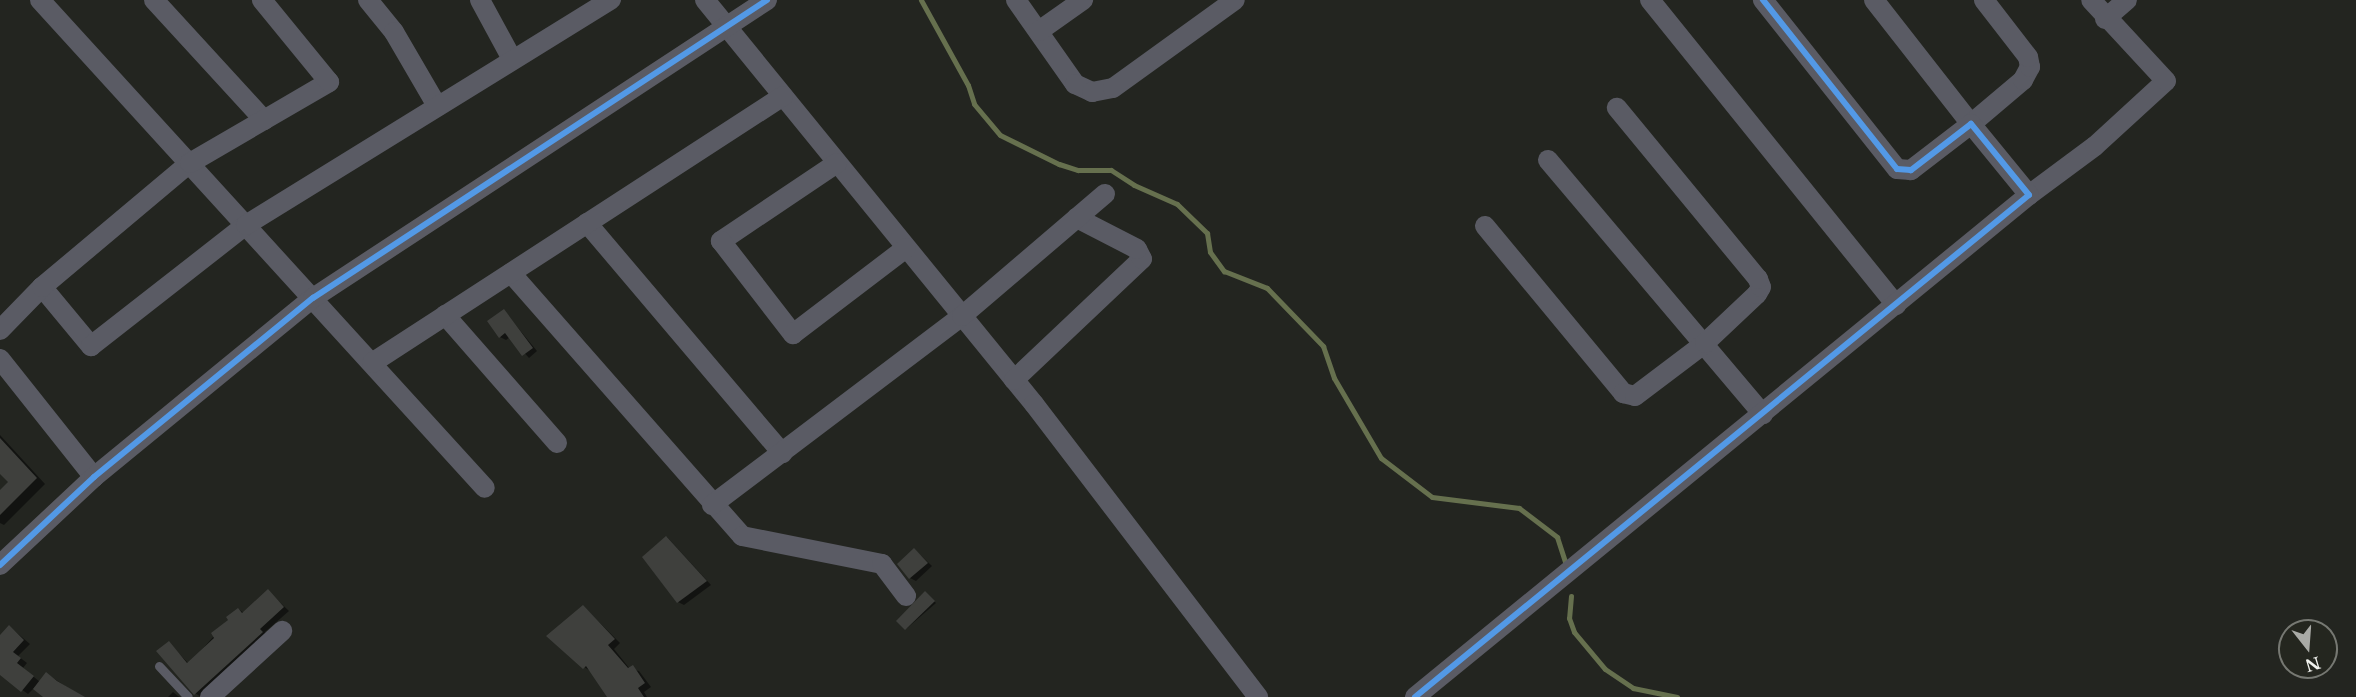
<!DOCTYPE html>
<style>
body{margin:0}
#map{position:relative;width:2356px;height:697px;overflow:hidden;background:#232520;font-family:"Libre Baskerville",serif}
div>[style]{position:absolute}
[style*='--x']{left:calc(var(--x)*1px);top:calc(var(--y)*1px);width:calc(var(--w)*1px);rotate:calc(var(--a)*1deg)}
.shadow>*{inset:0;background:#0007}
.stream>*{height:5px;margin:-2.5px;padding:0 2.5px;transform-origin:2.5px;border-radius:2.5px;background:#66704e}
.building>*{inset:0;background:#3f403d}
.lane>*{height:9px;margin:-4.5px;padding:0 4.5px;transform-origin:4.5px;border-radius:4.5px;background:#5a5b64}
.street>*{height:20px;margin:-10px;padding:0 10px;transform-origin:10px;border-radius:10px;background:#5a5b64}
.cycleway>*{height:6px;margin:-3px;padding:0 3px;transform-origin:3px;border-radius:3px;background:#5399e6}
span{translate:-50% -50%;white-space:nowrap;text-align:center;line-height:1.15;-webkit-text-stroke:4.5px #24261f;paint-order:stroke}
.north{position:absolute;left:2278px;top:619px;width:60px;height:60px;box-sizing:border-box;background:#24261f;border:2px solid #767872;border-radius:50%;rotate:163deg;font-size:16px;font-weight:700;line-height:24px;text-align:center;color:#f1f2ee}
.north::after{content:'';display:block;margin:auto;width:21px;height:27px;background:#a9aaa6;clip-path:polygon(50% 0,100% 100%,50% 72%,0 100%)}
</style>
<div id="map">
<div class="shadow">
<i style="clip-path:polygon(504px 311px,537px 351px,529px 358px,510px 337px,506px 340px,500px 337px)"></i>
<i style="clip-path:polygon(0 435px,45px 484px,4px 525px,0 523px,0 492px,10px 482px,0 472px)"></i>
<i style="clip-path:polygon(667px 537px,711px 585px,684px 605px,678px 602px)"></i>
<i style="clip-path:polygon(915px 550px,932px 566px,916px 581px,910px 578px)"></i>
<i style="clip-path:polygon(268px 591px,289px 611px,265px 632px,268px 636px,201px 697px,195px 693px,169px 643px,189px 664px,238px 609px,244px 613px)"></i>
<i style="clip-path:polygon(927px 595px,936px 603px,906px 629px)"></i>
<i style="clip-path:polygon(583px 606px,620px 643px,614px 649px,630px 669px,639px 671px,651px 687px,644px 692px,647px 697px,609px 697px,592px 672px,584px 667px)"></i>
<i style="clip-path:polygon(10px 627px,30px 644px,18px 656px,27px 663px,23px 668px,40px 682px,47px 674px,82px 697px,49px 697px,35px 687px,28px 694px,0 674px,0 636px)"></i>
<i style="clip-path:polygon(173px 692px,178px 696px,180px 697px,168px 697px)"></i>
</div>
<div class="stream">
<i style="--x:921;--y:0;--w:97;--a:61.1"></i>
<i style="--x:968;--y:85;--w:20;--a:72"></i>
<i style="--x:974;--y:104;--w:40;--a:50"></i>
<i style="--x:1000;--y:135;--w:66;--a:26.2"></i>
<i style="--x:1059;--y:164;--w:20;--a:18"></i>
<i style="--x:1078;--y:170;--w:33;--a:0"></i>
<i style="--x:1111;--y:170;--w:27;--a:33"></i>
<i style="--x:1134;--y:185;--w:47;--a:23.8"></i>
<i style="--x:1177;--y:204;--w:42;--a:44"></i>
<i style="--x:1207;--y:233;--w:19;--a:81"></i>
<i style="--x:1210;--y:252;--w:24;--a:54"></i>
<i style="--x:1224;--y:271;--w:46;--a:21.6"></i>
<i style="--x:1267;--y:288;--w:81;--a:46"></i>
<i style="--x:1323;--y:346;--w:34;--a:71"></i>
<i style="--x:1334;--y:378;--w:93;--a:59.6"></i>
<i style="--x:1381;--y:458;--w:64;--a:37.4"></i>
<i style="--x:1432;--y:497;--w:88;--a:7.2"></i>
<i style="--x:1519;--y:508;--w:48;--a:37.3"></i>
<i style="--x:1557;--y:537;--w:28;--a:72"></i>
<i style="--x:1571;--y:596;--w:22;--a:95"></i>
<i style="--x:1569;--y:618;--w:15;--a:70"></i>
<i style="--x:1574;--y:632;--w:48;--a:50"></i>
<i style="--x:1605;--y:669;--w:34;--a:34"></i>
<i style="--x:1633;--y:688;--w:45;--a:11.6"></i>
</div>
<div class="building">
<i style="clip-path:polygon(504px 309px,533px 348px,522px 356px,505px 333px,499px 338px,487px 321px)"></i>
<i style="clip-path:polygon(0 438px,37px 478px,0 515px,0 490px,8px 482px,0 474px)"></i>
<i style="clip-path:polygon(666px 536px,707px 581px,677px 603px,642px 557px)"></i>
<i style="clip-path:polygon(914px 548px,928px 563px,909px 579px,897px 564px)"></i>
<i style="clip-path:polygon(268px 589px,284px 607px,260px 629px,263px 632px,194px 695px,156px 651px,169px 641px,187px 663px,214px 638px,211px 633px,228px 620px,226px 617px,238px 608px,242px 613px)"></i>
<i style="clip-path:polygon(925px 591px,935px 601px,905px 630px,896px 621px)"></i>
<i style="clip-path:polygon(583px 605px,615px 639px,608px 645px,628px 668px,633px 665px,645px 683px,638px 688px,644px 697px,607px 697px,586px 666px,583px 669px,546px 636px)"></i>
<i style="clip-path:polygon(9px 625px,24px 640px,13px 652px,21px 658px,17px 663px,34px 676px,21px 692px,0 675px,0 635px)"></i>
<i style="clip-path:polygon(46px 672px,57px 681px,85px 697px,43px 697px,33px 689px)"></i>
</div>
<div class="lane">
<i style="--x:159;--y:666;--w:42;--a:46.9"></i>
</div>
<div class="street">
<i style="--x:40;--y:0;--w:660;--a:47.64"></i>
<i style="--x:154;--y:0;--w:163;--a:47.5"></i>
<i style="--x:368;--y:0;--w:41;--a:50.9"></i>
<i style="--x:394;--y:32;--w:86;--a:59.8"></i>
<i style="--x:480;--y:0;--w:67;--a:61.5"></i>
<i style="--x:705;--y:0;--w:521;--a:50.84"></i>
<i style="--x:1034;--y:404;--w:369;--a:52.6"></i>
<i style="--x:1016;--y:0;--w:103;--a:54.9"></i>
<i style="--x:1075;--y:84;--w:19;--a:25"></i>
<i style="--x:1092;--y:92;--w:21;--a:-11"></i>
<i style="--x:1113;--y:88;--w:150;--a:-35.8"></i>
<i style="--x:1650;--y:0;--w:392;--a:51.1"></i>
<i style="--x:1874;--y:0;--w:157;--a:52"></i>
<i style="--x:1971;--y:124;--w:68;--a:-40.2"></i>
<i style="--x:2023;--y:80;--w:15;--a:-62"></i>
<i style="--x:2030;--y:67;--w:10;--a:-101"></i>
<i style="--x:2028;--y:57;--w:72;--a:-127.7"></i>
<i style="--x:2105;--y:19;--w:29;--a:-41"></i>
<i style="--x:1039;--y:31;--w:54;--a:-35.2"></i>
<i style="--x:1548;--y:160;--w:333;--a:49.8"></i>
<i style="--x:837;--y:163;--w:140;--a:146.1"></i>
<i style="--x:721;--y:241;--w:118;--a:52.3"></i>
<i style="--x:793;--y:334;--w:142;--a:-37.3"></i>
<i style="--x:2029;--y:195;--w:82;--a:-36.6"></i>
<i style="--x:2095;--y:146;--w:96;--a:-42.5"></i>
<i style="--x:2166;--y:81;--w:110;--a:-132.8"></i>
<i style="--x:587;--y:223;--w:302;--a:49.7"></i>
<i style="--x:1485;--y:226;--w:217;--a:50.4"></i>
<i style="--x:1623;--y:393;--w:12;--a:14"></i>
<i style="--x:1635;--y:396;--w:88;--a:-37.1"></i>
<i style="--x:1705;--y:343;--w:71;--a:-43.3"></i>
<i style="--x:1757;--y:294;--w:8;--a:-60"></i>
<i style="--x:1761;--y:287;--w:9;--a:-111"></i>
<i style="--x:1758;--y:279;--w:222;--a:-129.5"></i>
<i style="--x:511;--y:273;--w:350;--a:48.7"></i>
<i style="--x:742;--y:536;--w:143;--a:11.3"></i>
<i style="--x:882;--y:564;--w:40;--a:53"></i>
<i style="--x:42;--y:287;--w:77;--a:50.3"></i>
<i style="--x:91;--y:346;--w:197;--a:-38"></i>
<i style="--x:246;--y:225;--w:429;--a:-31.7"></i>
<i style="--x:445;--y:315;--w:170;--a:48.8"></i>
<i style="--x:0;--y:330;--w:60;--a:-45.7"></i>
<i style="--x:42;--y:287;--w:193;--a:-40"></i>
<i style="--x:190;--y:163;--w:161;--a:-30.2"></i>
<i style="--x:329;--y:82;--w:106;--a:-129.3"></i>
<i style="--x:0;--y:359;--w:151;--a:51.5"></i>
<i style="--x:372;--y:363;--w:490;--a:-33"></i>
<i style="--x:1014;--y:380;--w:176;--a:-43.4"></i>
<i style="--x:1142;--y:259;--w:11;--a:-117"></i>
<i style="--x:1137;--y:249;--w:68;--a:-152.7"></i>
<i style="--x:712;--y:505;--w:313;--a:-37.1"></i>
<i style="--x:962;--y:316;--w:188;--a:-40.5"></i>
<i style="--x:0;--y:565;--w:129;--a:-43.1"></i>
<i style="--x:94;--y:477;--w:283;--a:-39.3"></i>
<i style="--x:313;--y:298;--w:543;--a:-33.28"></i>
<i style="--x:210;--y:697;--w:98;--a:-42.5"></i>
<i style="--x:1415;--y:697;--w:793;--a:-39.27"></i>
<i style="--x:2029;--y:195;--w:92;--a:-129.2"></i>
<i style="--x:1971;--y:124;--w:76;--a:142.5"></i>
<i style="--x:1911;--y:170;--w:14;--a:-176"></i>
<i style="--x:1897;--y:169;--w:216;--a:-128.4"></i>
</div>
<div class="cycleway">
<i style="--x:0;--y:565;--w:129;--a:-43.1"></i>
<i style="--x:94;--y:477;--w:283;--a:-39.3"></i>
<i style="--x:313;--y:298;--w:543;--a:-33.28"></i>
<i style="--x:1415;--y:697;--w:793;--a:-39.27"></i>
<i style="--x:2029;--y:195;--w:92;--a:-129.2"></i>
<i style="--x:1971;--y:124;--w:76;--a:142.5"></i>
<i style="--x:1911;--y:170;--w:14;--a:-176"></i>
<i style="--x:1897;--y:169;--w:216;--a:-128.4"></i>
</div>
<div class="north">N</div>
</div>
